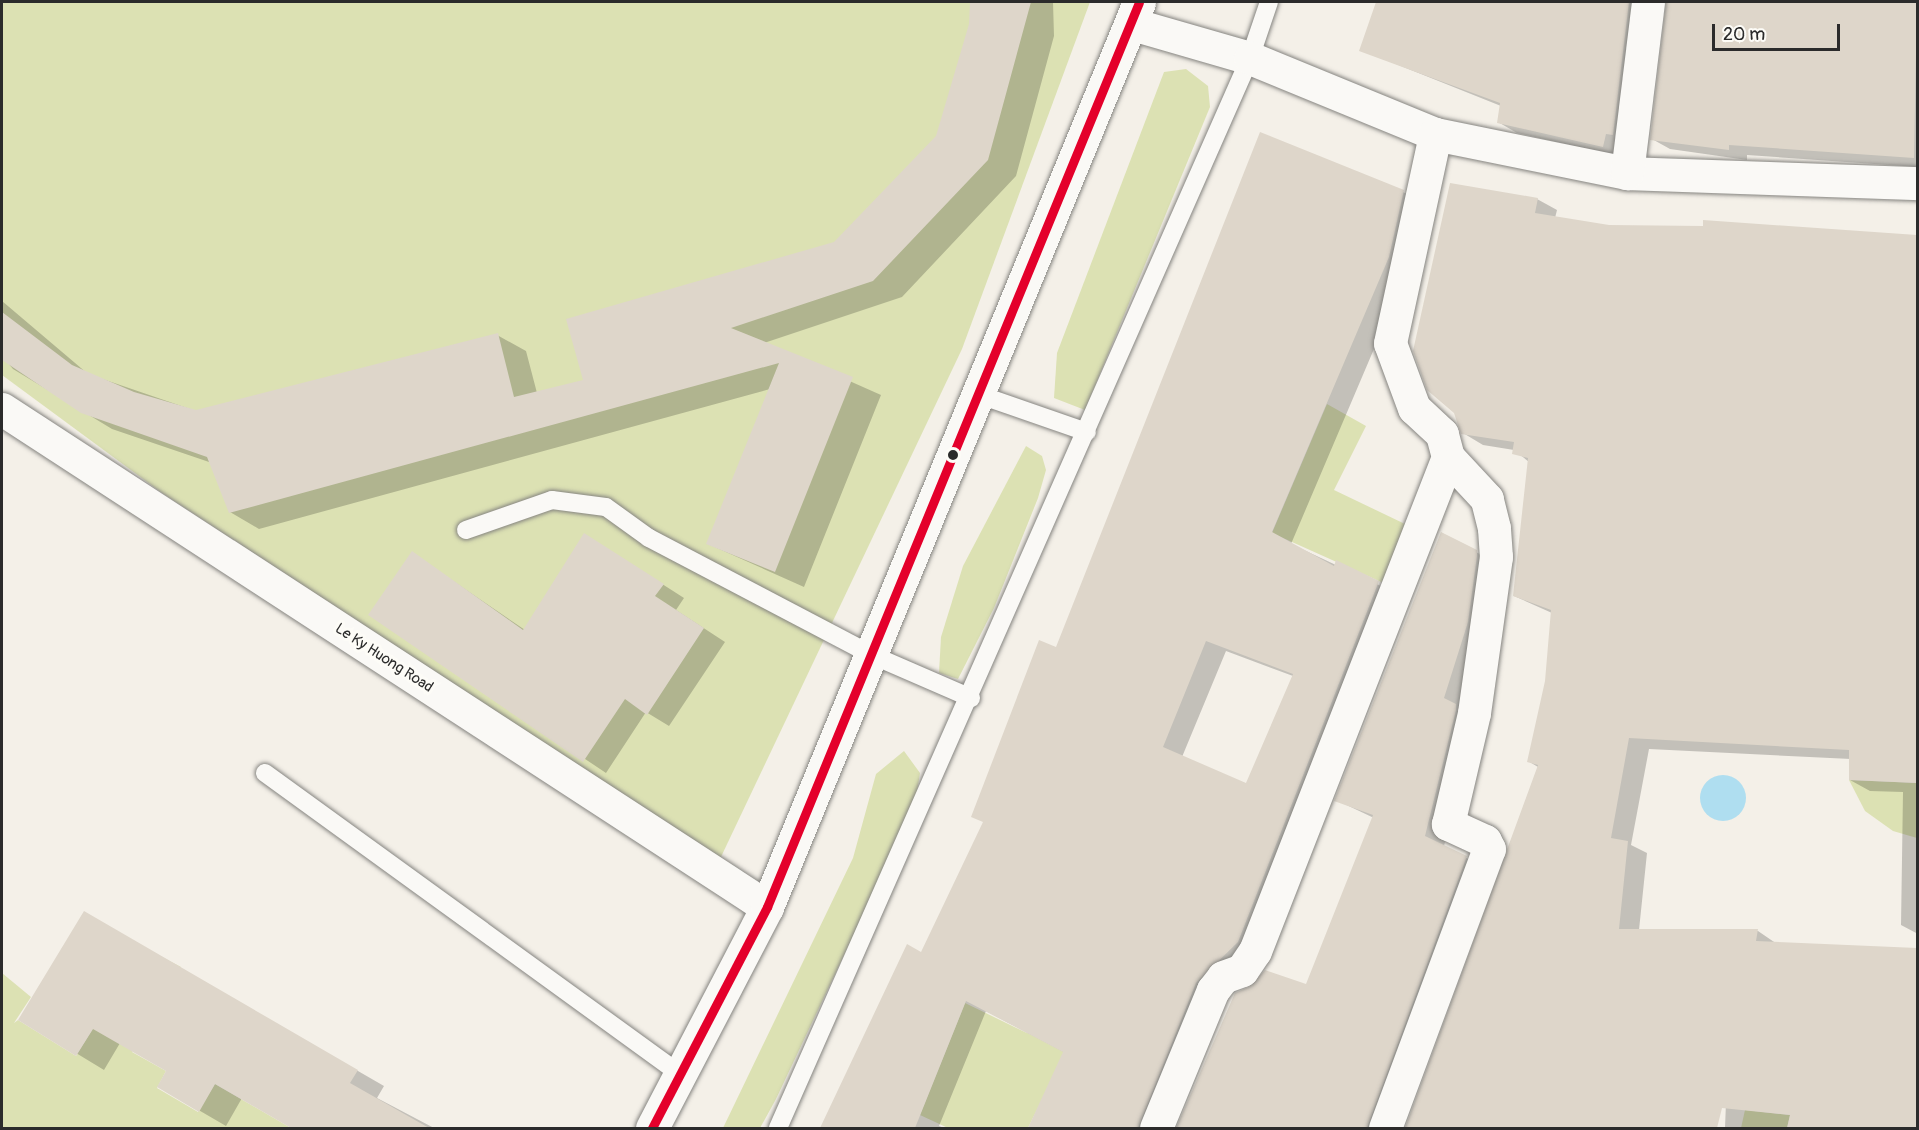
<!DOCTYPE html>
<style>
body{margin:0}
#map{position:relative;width:1919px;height:1130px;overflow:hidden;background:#f4f0e8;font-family:Pangolin,sans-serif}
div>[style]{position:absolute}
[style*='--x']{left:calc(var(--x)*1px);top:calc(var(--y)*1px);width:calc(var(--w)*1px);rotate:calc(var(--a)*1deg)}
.green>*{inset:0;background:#dce1b3}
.water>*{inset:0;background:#afdef0}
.round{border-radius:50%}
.shadow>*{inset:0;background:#0003}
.building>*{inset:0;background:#ded6ca}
.roads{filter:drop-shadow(0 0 2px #858480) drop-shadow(0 0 2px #858480)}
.lane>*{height:18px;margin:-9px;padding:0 9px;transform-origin:9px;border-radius:9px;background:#faf9f6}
.street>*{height:33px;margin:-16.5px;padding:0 16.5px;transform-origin:16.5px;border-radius:16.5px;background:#faf9f6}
.secondary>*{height:33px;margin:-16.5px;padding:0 16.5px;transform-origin:16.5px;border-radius:16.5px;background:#faf9f6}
.bus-1>*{height:9px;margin:-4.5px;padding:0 4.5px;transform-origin:4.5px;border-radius:4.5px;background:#e4002b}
.dots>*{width:16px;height:16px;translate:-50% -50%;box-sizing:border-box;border:3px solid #fdfcf7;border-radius:50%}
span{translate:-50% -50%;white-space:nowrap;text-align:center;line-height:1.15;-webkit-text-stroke:6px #fdfcf7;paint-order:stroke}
.street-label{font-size:15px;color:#2b2b2b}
.frame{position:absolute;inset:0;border:3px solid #2b2b2b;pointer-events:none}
.scale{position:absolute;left:1712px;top:24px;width:128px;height:27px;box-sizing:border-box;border:3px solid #2b2b2b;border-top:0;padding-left:8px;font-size:18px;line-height:21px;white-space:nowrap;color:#2b2b2b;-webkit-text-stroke:4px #fdfcf7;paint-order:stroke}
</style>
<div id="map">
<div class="green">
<i style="clip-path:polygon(2px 2px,1090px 2px,962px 349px,720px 859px,162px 493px,2px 375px)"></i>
<i style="clip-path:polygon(1186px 69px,1208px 86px,1210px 107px,1085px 410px,1054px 398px,1057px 353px,1164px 72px)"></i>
<i style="clip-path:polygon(1327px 404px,1366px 426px,1334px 490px,1405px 524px,1390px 586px,1272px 533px)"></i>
<i style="clip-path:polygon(1026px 446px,1042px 456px,1046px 470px,1038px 498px,994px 608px,958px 679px,939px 673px,941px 637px,963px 566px)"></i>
<i style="clip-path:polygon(904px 751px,920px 773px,915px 805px,776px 1099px,760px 1128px,723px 1128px,853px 858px,876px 774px)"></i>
<i style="clip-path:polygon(1849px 780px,1917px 783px,1917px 838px,1893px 831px,1865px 811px)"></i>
<i style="clip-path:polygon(143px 947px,181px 967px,132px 1052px,166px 1071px,157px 1088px,198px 1112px,215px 1084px,291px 1128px,2px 1128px,2px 973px,31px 997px,14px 1023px,18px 1020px,76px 1056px)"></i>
<i style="clip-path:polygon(965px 1003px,1027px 1033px,1078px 1026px,1028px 1128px,948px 1128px,920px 1115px)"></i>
<i style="clip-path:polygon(1745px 1110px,1790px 1115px,1787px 1128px,1741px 1128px)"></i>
</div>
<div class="water">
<i class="round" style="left:1700px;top:775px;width:46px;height:46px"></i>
</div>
<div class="shadow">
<i style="clip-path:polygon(971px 2px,1053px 2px,1054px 36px,1016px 176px,902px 297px,764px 343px,881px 395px,804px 587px,708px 544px,770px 389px,259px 529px,230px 512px,212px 463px,112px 429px,13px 369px,2px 356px,2px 301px,88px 374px,196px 411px,497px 335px,526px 351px,537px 393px,585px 381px,835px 243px,938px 137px,971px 24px)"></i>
<i style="clip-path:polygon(1377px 2px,1651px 2px,1622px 157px,1517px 133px,1498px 122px,1501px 106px,1361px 50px)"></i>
<i style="clip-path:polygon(1667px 2px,1918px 2px,1918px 167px,1747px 155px,1747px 160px,1670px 149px,1652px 139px)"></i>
<i style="clip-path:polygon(evenodd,1403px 192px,1423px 203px,1408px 269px,1291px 544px,1398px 594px,1258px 953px,1215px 994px,1159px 1128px,1030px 1128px,1064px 1052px,986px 1011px,939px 1126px,944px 1128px,822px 1128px,907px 946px,921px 954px,985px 823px,1056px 649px,1403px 192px,1226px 651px,1293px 676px,1247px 785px,1182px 757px,1226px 651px)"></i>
<i style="clip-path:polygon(1537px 199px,1557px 210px,1555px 218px,1609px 226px,1918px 237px,1918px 934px,1901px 925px,1903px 792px,1870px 791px,1850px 780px,1851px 759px,1649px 749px,1631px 845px,1647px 853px,1639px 930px,1758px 931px,1777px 944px,1918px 949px,1918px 1128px,1725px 1128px,1726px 1102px,1714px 1101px,1710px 1128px,1406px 1128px,1538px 767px,1528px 761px,1547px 681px,1552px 613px,1514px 596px,1529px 462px,1514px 450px,1483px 445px,1463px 433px)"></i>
<i style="clip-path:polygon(606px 548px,684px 598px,676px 610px,725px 642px,669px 726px,646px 712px,606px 773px,370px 615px,412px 553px,525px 630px)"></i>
<i style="clip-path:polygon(1476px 552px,1496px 563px,1475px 721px,1444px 846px,1485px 868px,1388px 1128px,1178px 1128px,1236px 994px,1307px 986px,1374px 818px,1336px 800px)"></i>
<i style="clip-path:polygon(84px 913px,384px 1086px,377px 1098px,434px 1128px,294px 1128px,242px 1098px,226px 1126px,159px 1087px,168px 1071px,120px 1043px,104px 1070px,20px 1019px)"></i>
</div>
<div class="building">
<i style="clip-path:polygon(970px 2px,1031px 2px,988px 160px,873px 281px,731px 328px,853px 377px,775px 572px,706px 544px,779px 363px,229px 513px,207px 457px,81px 413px,2px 360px,2px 312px,72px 365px,134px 392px,196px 410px,498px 333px,514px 397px,583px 380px,566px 319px,834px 242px,936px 136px,969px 24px)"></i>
<i style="clip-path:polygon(1376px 2px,1629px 2px,1613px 135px,1606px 134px,1603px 147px,1497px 123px,1500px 103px,1359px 51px)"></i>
<i style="clip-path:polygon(1666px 2px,1917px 2px,1914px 158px,1729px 145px,1729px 150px,1650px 140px)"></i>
<i style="clip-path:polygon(evenodd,1260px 132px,1404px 190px,1389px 257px,1272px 532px,1334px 566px,1336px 560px,1379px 581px,1238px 942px,1196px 983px,1138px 1128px,1028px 1128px,1063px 1052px,966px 1001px,915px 1128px,820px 1128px,907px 944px,921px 952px,983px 822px,971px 817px,1039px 640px,1056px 647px,1260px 132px,1206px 641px,1293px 674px,1246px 783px,1163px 747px,1206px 641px)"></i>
<i style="clip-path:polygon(1450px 183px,1538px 198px,1535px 213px,1609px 225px,1703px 226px,1703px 220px,1917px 235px,1917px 783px,1849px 780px,1849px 750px,1629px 738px,1611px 838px,1628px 841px,1619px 929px,1758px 929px,1756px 941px,1917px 948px,1917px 1128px,1787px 1128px,1790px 1115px,1722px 1108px,1717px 1128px,1405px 1128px,1538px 765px,1527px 762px,1545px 681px,1551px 610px,1513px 596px,1528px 458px,1512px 454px,1514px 442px,1461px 434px,1454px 413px,1427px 390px,1413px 351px)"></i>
<i style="clip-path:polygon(1441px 532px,1477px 550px,1477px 556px,1468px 622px,1444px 698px,1456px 704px,1456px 710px,1425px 836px,1467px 856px,1367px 1128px,1176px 1128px,1235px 993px,1249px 987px,1265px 970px,1306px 984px,1373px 815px,1334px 801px)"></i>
<i style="clip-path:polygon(584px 533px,664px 584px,655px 596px,704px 628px,647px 715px,625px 699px,583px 762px,368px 615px,412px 551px,523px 630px)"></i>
<i style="clip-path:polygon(84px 911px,358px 1070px,350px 1083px,429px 1128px,291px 1128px,215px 1084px,199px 1112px,157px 1087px,166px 1071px,93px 1029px,76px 1056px,18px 1020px)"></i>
</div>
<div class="roads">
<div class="lane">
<i style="--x:980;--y:395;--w:113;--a:19.1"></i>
<i style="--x:466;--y:530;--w:91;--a:-19.2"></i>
<i style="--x:552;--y:500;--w:54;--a:7.4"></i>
<i style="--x:606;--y:507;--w:53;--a:35.8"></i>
<i style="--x:649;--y:538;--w:252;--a:27.7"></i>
<i style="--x:872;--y:655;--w:108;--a:23.5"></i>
<i style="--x:265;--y:773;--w:513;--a:35.95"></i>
<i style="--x:778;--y:1128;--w:1169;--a:-66.2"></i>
<i style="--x:1250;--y:58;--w:59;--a:-71.3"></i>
</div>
<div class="street">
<i style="--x:1132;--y:24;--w:123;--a:16.1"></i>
<i style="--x:1250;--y:58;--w:200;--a:22.3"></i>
<i style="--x:1435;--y:134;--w:196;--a:11.5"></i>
<i style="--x:1627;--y:173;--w:291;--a:2"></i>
<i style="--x:1627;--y:173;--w:172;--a:-83"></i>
<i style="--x:2;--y:409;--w:913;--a:33.06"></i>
<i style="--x:1156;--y:1128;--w:149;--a:-67.6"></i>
<i style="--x:1213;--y:990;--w:16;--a:-52"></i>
<i style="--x:1223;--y:977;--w:20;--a:-20"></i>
<i style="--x:1242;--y:970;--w:23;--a:-56"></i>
<i style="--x:1255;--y:951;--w:530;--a:-68.66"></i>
<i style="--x:1385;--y:1128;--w:298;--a:-69.6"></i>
<i style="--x:1489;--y:849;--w:9;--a:-117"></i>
<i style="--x:1485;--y:841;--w:41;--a:-155.3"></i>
<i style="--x:1448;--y:824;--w:114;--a:-76.8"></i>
<i style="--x:1474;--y:713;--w:158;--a:-82"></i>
<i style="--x:1496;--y:557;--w:29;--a:-94"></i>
<i style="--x:1494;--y:528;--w:30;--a:-104"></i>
<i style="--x:1487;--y:499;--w:57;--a:-132.9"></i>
<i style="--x:1448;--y:457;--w:24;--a:-105"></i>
<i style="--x:1442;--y:434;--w:38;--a:-137"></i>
<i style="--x:1414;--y:408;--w:69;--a:-110.3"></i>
<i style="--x:1390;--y:343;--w:214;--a:-77.8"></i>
</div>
<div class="secondary">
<i style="--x:652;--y:1128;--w:249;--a:-62.5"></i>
<i style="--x:767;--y:907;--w:978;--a:-67.65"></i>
</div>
</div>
<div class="bus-1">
<i style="--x:652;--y:1128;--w:249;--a:-62.5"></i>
<i style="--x:767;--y:907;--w:978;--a:-67.65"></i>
</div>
<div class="dots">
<i style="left:953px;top:455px;background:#2b2b2b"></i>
</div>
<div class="street-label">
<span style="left:384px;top:658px;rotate:33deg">Le Ky Huong Road</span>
</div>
<div class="frame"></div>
<div class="scale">20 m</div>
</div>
